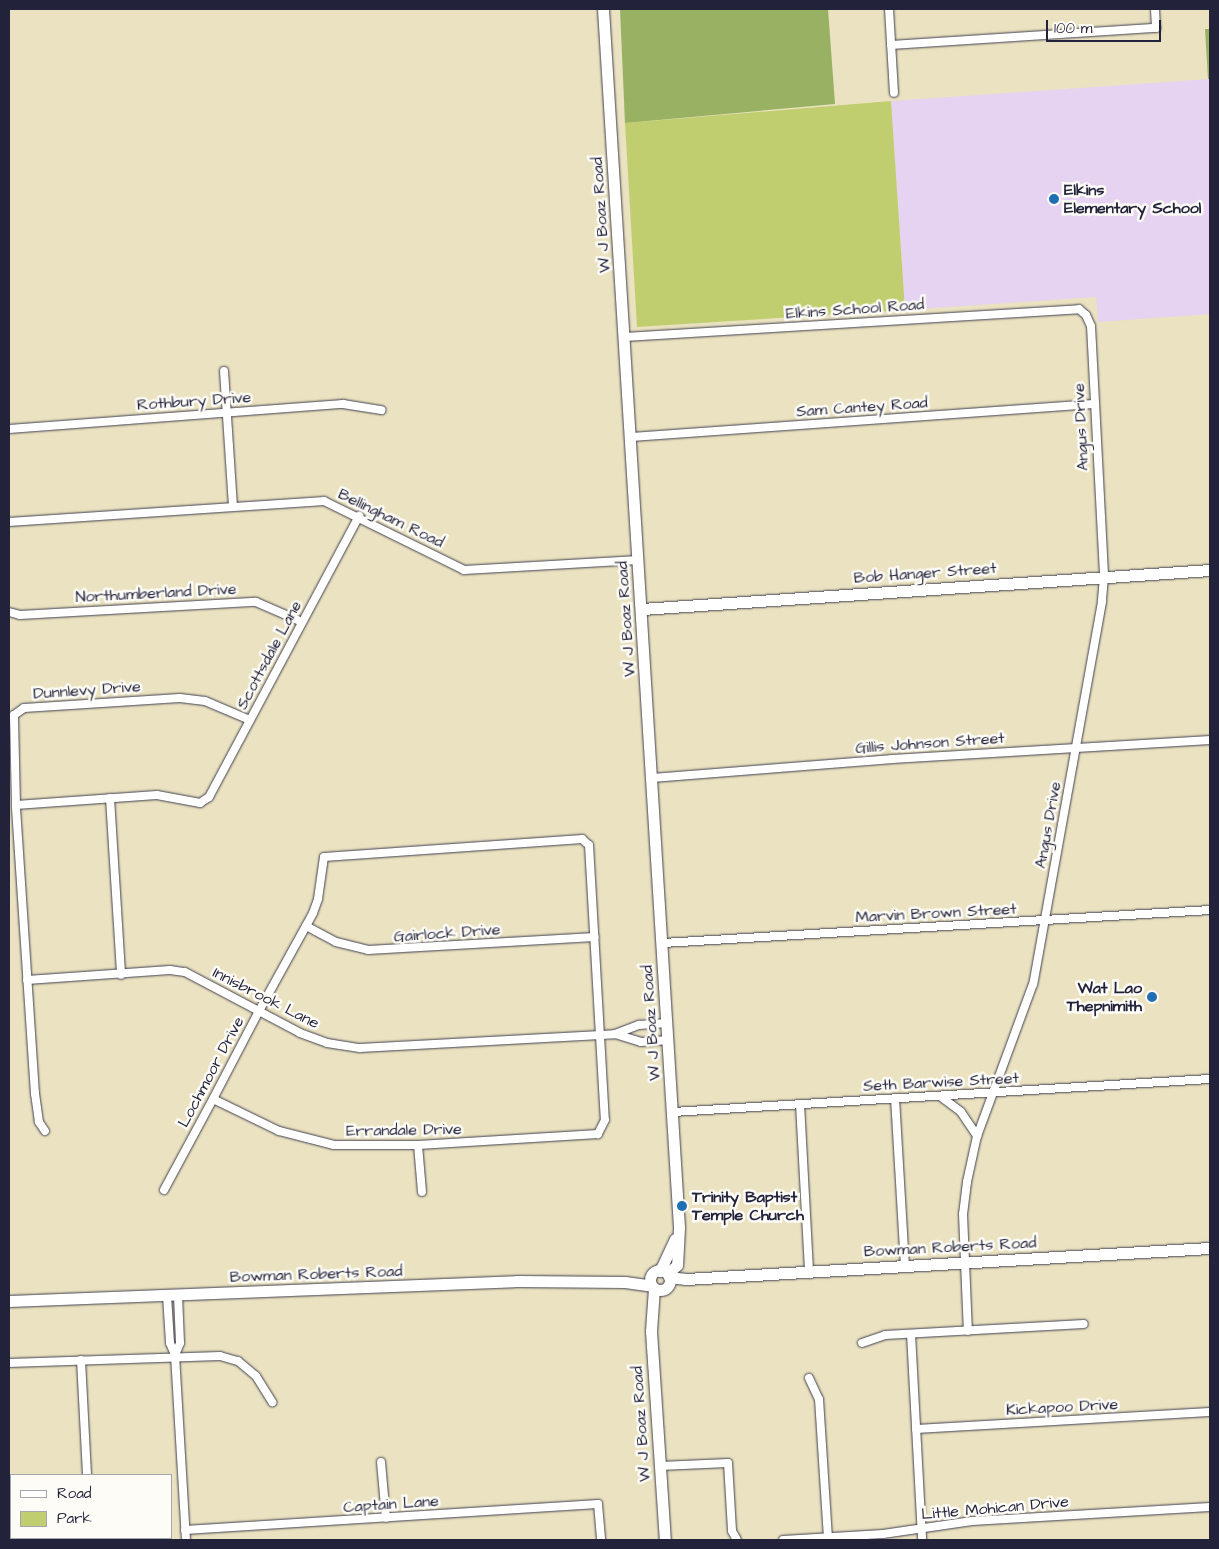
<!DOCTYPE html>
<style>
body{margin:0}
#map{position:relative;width:1219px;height:1549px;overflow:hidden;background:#eae2c0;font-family:"Architects Daughter",sans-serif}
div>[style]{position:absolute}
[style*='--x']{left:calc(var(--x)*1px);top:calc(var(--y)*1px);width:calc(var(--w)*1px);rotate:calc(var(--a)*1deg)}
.built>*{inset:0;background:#e5d3f1}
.green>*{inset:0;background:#c1ce70}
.forest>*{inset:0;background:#98b162}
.roads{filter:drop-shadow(0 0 1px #403f4f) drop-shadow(0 0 1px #403f4f)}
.street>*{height:8px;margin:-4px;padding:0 4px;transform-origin:4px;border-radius:4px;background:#fff}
.secondary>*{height:11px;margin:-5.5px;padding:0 5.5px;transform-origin:5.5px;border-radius:5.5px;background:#fff}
.secondary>.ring{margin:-5.5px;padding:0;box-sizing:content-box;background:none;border:11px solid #fff;border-radius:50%}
.dots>*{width:14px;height:14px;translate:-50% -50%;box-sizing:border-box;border:2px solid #fdfcf7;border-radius:50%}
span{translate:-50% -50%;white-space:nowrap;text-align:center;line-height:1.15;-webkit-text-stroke:5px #fdfcf7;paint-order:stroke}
.poi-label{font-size:16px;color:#22223b;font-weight:700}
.left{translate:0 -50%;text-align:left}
.right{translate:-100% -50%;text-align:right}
.street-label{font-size:16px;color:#22223b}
.frame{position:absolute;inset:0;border:10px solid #22223b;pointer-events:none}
.legend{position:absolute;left:10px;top:1474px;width:162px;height:65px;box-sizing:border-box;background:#fdfcf7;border:1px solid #a5a5ac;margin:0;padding:6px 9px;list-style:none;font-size:15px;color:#22223b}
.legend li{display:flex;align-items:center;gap:10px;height:25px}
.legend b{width:25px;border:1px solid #a5a5ac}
.scale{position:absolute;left:1046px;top:20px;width:115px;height:22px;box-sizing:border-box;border:2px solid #22223b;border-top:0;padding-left:6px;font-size:15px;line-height:18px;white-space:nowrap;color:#22223b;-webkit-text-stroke:4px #fdfcf7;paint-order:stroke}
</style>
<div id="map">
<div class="built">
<i style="clip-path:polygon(1210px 79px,1210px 314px,1098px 322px,1096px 297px,905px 310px,891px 101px)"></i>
</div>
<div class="green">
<i style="clip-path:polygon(891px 101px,905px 310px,637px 327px,625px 123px)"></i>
</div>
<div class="forest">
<i style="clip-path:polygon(620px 9px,828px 9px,835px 104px,625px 123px)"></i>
<i style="clip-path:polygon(1205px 29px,1210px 29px,1210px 79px,1208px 79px)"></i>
</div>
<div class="roads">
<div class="street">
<i style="--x:889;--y:9;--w:84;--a:86.6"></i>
<i style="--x:891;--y:45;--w:266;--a:-3.7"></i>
<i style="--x:1156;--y:28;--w:19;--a:-93"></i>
<i style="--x:625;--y:337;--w:455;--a:-3.5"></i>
<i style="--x:1079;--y:309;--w:9;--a:41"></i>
<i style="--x:1086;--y:315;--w:12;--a:66"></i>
<i style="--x:1091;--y:326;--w:251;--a:87"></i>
<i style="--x:1104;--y:577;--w:25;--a:95"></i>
<i style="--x:1102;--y:602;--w:388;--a:100.2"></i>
<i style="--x:1033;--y:984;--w:162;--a:110.2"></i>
<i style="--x:977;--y:1136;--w:47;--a:102.3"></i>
<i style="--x:967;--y:1182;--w:32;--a:97"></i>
<i style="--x:963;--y:1214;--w:117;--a:87.6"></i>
<i style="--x:224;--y:371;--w:135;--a:86.2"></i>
<i style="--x:9;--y:429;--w:335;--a:-4.3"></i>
<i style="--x:343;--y:404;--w:39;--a:9"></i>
<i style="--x:632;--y:437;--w:462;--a:-4.1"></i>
<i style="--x:9;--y:522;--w:316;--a:-3.8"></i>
<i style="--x:324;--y:501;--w:156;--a:26.2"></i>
<i style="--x:464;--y:570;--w:175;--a:-3.3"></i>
<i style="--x:9;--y:612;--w:11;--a:15"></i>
<i style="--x:20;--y:615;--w:236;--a:-3.2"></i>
<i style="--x:256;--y:602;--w:50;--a:23.5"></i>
<i style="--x:653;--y:778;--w:240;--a:-4.5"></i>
<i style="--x:892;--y:759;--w:319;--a:-3.4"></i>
<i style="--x:110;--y:798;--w:177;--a:86.4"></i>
<i style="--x:16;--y:805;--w:141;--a:-4.1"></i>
<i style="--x:157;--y:795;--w:44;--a:10.5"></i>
<i style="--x:200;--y:803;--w:11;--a:-34"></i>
<i style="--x:209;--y:797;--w:319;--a:-61.9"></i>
<i style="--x:306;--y:926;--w:34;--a:28"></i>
<i style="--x:336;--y:942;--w:33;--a:14"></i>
<i style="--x:368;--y:950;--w:227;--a:-3.3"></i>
<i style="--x:663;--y:943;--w:548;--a:-3.45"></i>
<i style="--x:27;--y:980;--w:143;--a:-4"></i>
<i style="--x:170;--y:970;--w:15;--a:8"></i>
<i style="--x:185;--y:972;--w:130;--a:27.9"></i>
<i style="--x:300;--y:1033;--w:29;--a:20"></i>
<i style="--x:327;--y:1043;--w:33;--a:9"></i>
<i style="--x:360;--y:1048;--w:255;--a:-3.1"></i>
<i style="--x:615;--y:1034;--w:26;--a:-21"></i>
<i style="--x:639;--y:1025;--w:28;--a:-4"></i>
<i style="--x:615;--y:1034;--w:27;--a:17"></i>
<i style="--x:641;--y:1042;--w:28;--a:-4"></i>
<i style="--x:940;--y:1096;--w:26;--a:37"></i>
<i style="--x:961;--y:1112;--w:29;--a:56"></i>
<i style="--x:895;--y:1098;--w:168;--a:86.6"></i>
<i style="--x:800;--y:1104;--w:168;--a:86.9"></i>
<i style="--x:673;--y:1112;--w:538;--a:-3.52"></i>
<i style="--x:45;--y:1131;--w:11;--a:-124"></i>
<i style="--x:39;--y:1122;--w:28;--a:-98"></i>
<i style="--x:35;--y:1094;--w:290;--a:-93.8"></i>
<i style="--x:16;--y:805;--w:90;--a:-91.3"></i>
<i style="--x:14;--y:715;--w:12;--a:-35"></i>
<i style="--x:24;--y:708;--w:156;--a:-3.7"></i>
<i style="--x:180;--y:698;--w:25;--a:7"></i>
<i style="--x:205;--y:701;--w:49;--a:22.9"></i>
<i style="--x:418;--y:1145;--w:47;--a:85.1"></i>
<i style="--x:164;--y:1190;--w:103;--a:-61.7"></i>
<i style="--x:213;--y:1099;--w:99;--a:-62.4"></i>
<i style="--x:259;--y:1011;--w:112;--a:-61.1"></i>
<i style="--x:313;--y:913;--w:15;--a:-70"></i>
<i style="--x:318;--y:899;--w:42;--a:-81.9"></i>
<i style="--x:324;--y:857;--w:259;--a:-4"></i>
<i style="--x:582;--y:839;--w:9;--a:41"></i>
<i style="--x:589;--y:845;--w:275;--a:86.7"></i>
<i style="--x:605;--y:1120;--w:16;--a:117"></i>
<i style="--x:598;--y:1134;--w:180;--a:176.5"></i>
<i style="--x:418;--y:1145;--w:84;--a:180"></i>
<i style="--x:334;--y:1145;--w:57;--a:-165.7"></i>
<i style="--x:279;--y:1131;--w:73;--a:-154.1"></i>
<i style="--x:167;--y:1296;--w:47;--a:86.3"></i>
<i style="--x:170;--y:1343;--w:13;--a:67"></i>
<i style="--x:175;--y:1355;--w:13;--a:-67"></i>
<i style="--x:180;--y:1343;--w:47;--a:-92.4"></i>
<i style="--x:911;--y:1334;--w:206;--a:86.9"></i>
<i style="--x:862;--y:1343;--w:24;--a:-19"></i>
<i style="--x:885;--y:1335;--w:199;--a:-3.2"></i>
<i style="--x:175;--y:1355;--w:185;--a:86.6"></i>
<i style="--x:81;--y:1360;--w:115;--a:87"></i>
<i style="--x:9;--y:1363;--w:211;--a:-1.9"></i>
<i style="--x:220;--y:1356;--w:19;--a:16"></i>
<i style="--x:238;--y:1361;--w:23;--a:40"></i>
<i style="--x:256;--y:1376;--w:31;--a:58"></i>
<i style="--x:809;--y:1378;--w:23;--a:65"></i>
<i style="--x:819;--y:1399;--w:139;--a:86.3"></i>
<i style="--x:916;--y:1429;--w:294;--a:-3.3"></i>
<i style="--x:381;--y:1462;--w:56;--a:84.9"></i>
<i style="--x:660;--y:1466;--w:68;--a:-2.5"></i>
<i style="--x:728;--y:1463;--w:68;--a:86.6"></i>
<i style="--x:732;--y:1531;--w:10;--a:61"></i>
<i style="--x:185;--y:1530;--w:414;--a:-3.6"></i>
<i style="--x:598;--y:1504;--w:36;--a:85"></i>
<i style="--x:90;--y:1538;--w:2;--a:90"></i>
<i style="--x:783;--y:1540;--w:100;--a:-3.4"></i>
<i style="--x:883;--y:1534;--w:90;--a:-8.3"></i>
<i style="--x:972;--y:1521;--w:238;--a:-3.4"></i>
</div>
<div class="secondary">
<i style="--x:603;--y:9;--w:1221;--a:86.43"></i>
<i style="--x:679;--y:1228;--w:37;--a:93"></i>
<i style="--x:677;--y:1265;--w:13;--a:138"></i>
<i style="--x:642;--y:609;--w:569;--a:-3.93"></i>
<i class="ring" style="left:650px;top:1270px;width:9px;height:9px"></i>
<i style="--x:660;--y:1271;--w:35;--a:-65"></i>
<i style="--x:669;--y:1277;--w:17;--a:7"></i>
<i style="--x:686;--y:1279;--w:525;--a:-3.39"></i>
<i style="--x:654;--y:1288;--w:43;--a:94"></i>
<i style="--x:651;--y:1331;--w:209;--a:86.2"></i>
<i style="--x:9;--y:1301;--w:509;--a:-2.25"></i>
<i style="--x:518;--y:1281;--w:107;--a:0.5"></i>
<i style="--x:625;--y:1282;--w:27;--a:8"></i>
</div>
</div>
<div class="dots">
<i style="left:1054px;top:199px;background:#1f6fb2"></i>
<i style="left:1152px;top:997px;background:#1f6fb2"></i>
<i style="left:682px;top:1206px;background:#1f6fb2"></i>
</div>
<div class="poi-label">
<span class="left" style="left:1064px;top:199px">Elkins<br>Elementary School</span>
<span class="right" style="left:1142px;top:997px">Wat Lao<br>Thepnimith</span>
<span class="left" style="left:692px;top:1206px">Trinity Baptist<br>Temple Church</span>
</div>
<div class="street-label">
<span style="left:601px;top:215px;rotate:-94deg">W J Boaz Road</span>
<span style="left:855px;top:309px;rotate:-4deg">Elkins School Road</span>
<span style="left:194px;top:401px;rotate:-4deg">Rothbury Drive</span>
<span style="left:862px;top:407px;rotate:-4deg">Sam Cantey Road</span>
<span style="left:1081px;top:427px;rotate:-93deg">Angus Drive</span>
<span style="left:391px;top:518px;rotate:26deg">Bellingham Road</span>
<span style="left:925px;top:573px;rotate:-4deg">Bob Hanger Street</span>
<span style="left:156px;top:593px;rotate:-3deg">Northumberland Drive</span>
<span style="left:626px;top:619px;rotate:-94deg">W J Boaz Road</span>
<span style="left:269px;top:655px;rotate:-62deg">Scottsdale Lane</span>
<span style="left:87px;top:690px;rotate:-4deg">Dunnlevy Drive</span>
<span style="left:930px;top:743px;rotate:-4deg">Gillis Johnson Street</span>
<span style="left:1048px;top:825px;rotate:-80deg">Angus Drive</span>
<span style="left:936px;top:913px;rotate:-3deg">Marvin Brown Street</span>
<span style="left:447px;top:933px;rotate:-4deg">Gairlock Drive</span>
<span style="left:266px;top:998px;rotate:27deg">Innisbrook Lane</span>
<span style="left:651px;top:1023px;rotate:-94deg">W J Boaz Road</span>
<span style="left:211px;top:1072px;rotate:-62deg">Lochmoor Drive</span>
<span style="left:941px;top:1082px;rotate:-3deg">Seth Barwise Street</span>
<span style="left:404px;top:1130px;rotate:-1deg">Errandale Drive</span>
<span style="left:950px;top:1247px;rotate:-3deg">Bowman Roberts Road</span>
<span style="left:316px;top:1274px;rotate:-2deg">Bowman Roberts Road</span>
<span style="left:1062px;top:1407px;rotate:-3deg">Kickapoo Drive</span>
<span style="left:641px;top:1424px;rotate:-94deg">W J Boaz Road</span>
<span style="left:391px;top:1504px;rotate:-4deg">Captain Lane</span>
<span style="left:995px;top:1508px;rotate:-5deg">Little Mohican Drive</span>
</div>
<div class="frame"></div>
<ul class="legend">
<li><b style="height:6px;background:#fff"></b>Road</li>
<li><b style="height:14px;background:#c1ce70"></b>Park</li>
</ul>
<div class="scale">100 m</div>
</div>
